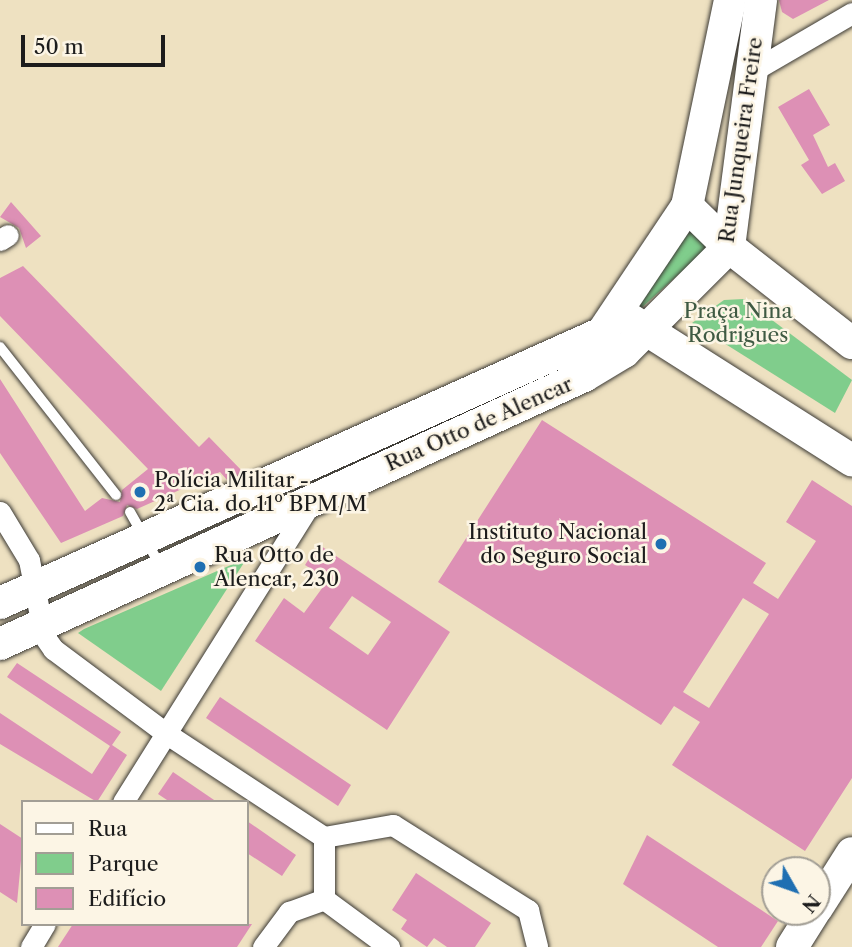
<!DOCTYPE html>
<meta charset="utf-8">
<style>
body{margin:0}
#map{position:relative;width:852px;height:947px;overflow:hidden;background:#eee1c1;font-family:"Libre Caslon Text",serif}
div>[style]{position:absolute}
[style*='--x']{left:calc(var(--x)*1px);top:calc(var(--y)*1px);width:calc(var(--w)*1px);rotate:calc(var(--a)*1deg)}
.green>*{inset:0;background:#80cd8c}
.building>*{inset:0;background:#dd90b5}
.roads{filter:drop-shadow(0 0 2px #3c3a35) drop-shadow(0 0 2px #3c3a35)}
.service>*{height:10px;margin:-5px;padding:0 5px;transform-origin:5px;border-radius:5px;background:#fff}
.minor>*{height:21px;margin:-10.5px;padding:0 10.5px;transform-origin:10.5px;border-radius:10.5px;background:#fff}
.secondary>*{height:32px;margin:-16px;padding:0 16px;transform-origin:16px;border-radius:16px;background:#fff}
.dots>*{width:19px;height:19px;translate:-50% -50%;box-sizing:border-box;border:4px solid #fcf5e5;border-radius:50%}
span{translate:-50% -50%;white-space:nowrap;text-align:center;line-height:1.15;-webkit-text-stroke:5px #fcf5e5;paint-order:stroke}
.street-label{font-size:21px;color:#1c1c1c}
.park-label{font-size:21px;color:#3f5a43}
.poi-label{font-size:21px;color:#1c1c1c}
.left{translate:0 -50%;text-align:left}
.right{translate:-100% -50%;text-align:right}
.legend{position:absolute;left:21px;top:800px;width:228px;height:126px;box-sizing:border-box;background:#fcf5e5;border:2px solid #a29e95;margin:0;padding:9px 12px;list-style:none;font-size:21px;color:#1c1c1c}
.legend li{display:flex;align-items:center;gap:14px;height:35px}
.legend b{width:35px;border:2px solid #a29e95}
.north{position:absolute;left:761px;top:856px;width:70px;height:70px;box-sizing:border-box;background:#fcf5e5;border:2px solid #a29e95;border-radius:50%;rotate:130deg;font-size:19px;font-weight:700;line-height:28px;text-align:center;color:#1c1c1c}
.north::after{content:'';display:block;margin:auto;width:24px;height:32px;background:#1f6fb2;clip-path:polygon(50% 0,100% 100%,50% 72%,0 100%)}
.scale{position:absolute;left:21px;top:35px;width:144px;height:32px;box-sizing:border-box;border:4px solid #1c1c1c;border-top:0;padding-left:9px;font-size:21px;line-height:24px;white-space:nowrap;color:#1c1c1c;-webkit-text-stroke:5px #fcf5e5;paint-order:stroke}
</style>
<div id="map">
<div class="green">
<i style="clip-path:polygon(691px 229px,709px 247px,639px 310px,637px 305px)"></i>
<i style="clip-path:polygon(744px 299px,852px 380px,835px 413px,692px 323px,724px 300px)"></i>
<i style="clip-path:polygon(247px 558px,161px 691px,78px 633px,84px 629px)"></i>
</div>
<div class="building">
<i style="clip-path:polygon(779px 0,829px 0,793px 19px,782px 12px)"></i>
<i style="clip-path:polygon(809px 89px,830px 125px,813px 135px,828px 167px,835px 163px,845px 181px,822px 194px,801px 165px,809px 160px,778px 107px)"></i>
<i style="clip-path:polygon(11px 202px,41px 236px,26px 248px,19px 228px,0 217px)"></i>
<i style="clip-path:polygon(23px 266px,199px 447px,209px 437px,244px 473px,228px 481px,220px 472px,137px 509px,127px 505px,123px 516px,61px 543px,0 453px,0 379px,85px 511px,102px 498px,120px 502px,122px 490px,148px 469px,0 316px,0 278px)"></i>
<i style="clip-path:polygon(evenodd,542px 420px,766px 563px,753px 583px,778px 599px,816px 541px,786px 522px,812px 480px,852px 506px,852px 778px,805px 851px,672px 765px,700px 722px,674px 706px,661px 725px,438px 582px,542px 420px,743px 598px,769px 614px,709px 708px,683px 692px,743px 598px)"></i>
<i style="clip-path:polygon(evenodd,318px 544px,450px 632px,387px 730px,255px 641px,284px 598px,304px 613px,328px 580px,305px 565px,318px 544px,352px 596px,391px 622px,368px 655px,329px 628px,352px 596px)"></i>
<i style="clip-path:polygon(17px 663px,121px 732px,112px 745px,127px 755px,97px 802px,0 744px,0 713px,92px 774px,110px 746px,7px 677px)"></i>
<i style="clip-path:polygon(220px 697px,351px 785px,338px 806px,206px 718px)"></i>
<i style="clip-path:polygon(173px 772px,217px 802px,170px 802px,158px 794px)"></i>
<i style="clip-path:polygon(247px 821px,296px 855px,282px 876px,247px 853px)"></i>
<i style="clip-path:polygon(0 824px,23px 839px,17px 903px,0 892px)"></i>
<i style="clip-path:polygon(647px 835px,778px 921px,761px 947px,718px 947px,623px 884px)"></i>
<i style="clip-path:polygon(416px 873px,491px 923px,475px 947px,447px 947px,434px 938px,427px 947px,401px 929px,407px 920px,392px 910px)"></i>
<i style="clip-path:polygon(73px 924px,252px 924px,237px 947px,58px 947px)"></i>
</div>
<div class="roads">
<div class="service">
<i style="--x:0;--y:347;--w:188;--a:51.9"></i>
<i style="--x:130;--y:512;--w:63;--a:60.6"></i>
</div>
<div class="minor">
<i style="--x:749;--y:73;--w:119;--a:-30.2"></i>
<i style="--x:0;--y:240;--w:9;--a:-32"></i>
<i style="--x:0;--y:512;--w:56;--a:58.9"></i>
<i style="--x:29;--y:560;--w:77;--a:78.8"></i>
<i style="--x:44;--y:636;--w:16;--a:55"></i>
<i style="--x:53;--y:649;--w:142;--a:36.7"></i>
<i style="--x:167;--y:734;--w:188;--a:33.3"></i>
<i style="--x:123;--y:802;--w:355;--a:-57.9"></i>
<i style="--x:324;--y:837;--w:70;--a:-9.9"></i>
<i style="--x:393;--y:825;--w:160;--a:32.2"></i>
<i style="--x:528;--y:910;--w:38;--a:76"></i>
<i style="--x:324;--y:837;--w:62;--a:90"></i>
<i style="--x:324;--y:899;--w:81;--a:36.4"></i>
<i style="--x:31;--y:947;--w:27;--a:-59"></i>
<i style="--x:263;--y:947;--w:44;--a:-53.4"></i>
<i style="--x:289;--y:912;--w:37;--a:-20"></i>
</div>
<div class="secondary">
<i style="--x:687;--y:206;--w:59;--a:44.3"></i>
<i style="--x:729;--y:247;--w:156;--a:38"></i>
<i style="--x:631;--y:320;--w:262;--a:32.4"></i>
<i style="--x:0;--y:603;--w:660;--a:-24.16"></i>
<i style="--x:602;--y:333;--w:153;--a:-56.2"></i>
<i style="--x:687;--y:206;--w:210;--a:-78.2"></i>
<i style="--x:0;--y:644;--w:643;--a:-24.65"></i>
<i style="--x:584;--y:376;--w:47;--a:-31"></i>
<i style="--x:624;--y:352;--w:148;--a:-45"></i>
<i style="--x:729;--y:247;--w:249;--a:-82.6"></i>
<i style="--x:817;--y:908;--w:65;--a:-57.5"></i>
<i style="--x:792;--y:947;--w:41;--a:-57.8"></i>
</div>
</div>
<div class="dots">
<i style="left:140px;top:492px;background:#1f6fb2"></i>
<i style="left:661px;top:544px;background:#1f6fb2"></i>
<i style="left:200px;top:567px;background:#1f6fb2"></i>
</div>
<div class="street-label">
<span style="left:741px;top:140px;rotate:-82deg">Rua Junqueira Freire</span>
<span style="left:479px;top:424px;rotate:-24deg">Rua Otto de Alencar</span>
</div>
<div class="park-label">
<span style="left:738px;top:323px">Praça Nina<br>Rodrigues</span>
</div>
<div class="poi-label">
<span class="left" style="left:154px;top:492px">Polícia Militar -<br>2ª Cia. do 11º BPM/M</span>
<span class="right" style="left:647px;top:544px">Instituto Nacional<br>do Seguro Social</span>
<span class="left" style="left:214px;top:567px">Rua Otto de<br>Alencar, 230</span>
</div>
<ul class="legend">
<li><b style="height:9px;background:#fff"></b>Rua</li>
<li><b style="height:19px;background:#80cd8c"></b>Parque</li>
<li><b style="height:19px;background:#dd90b5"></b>Edifício</li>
</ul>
<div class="north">N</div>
<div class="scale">50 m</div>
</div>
